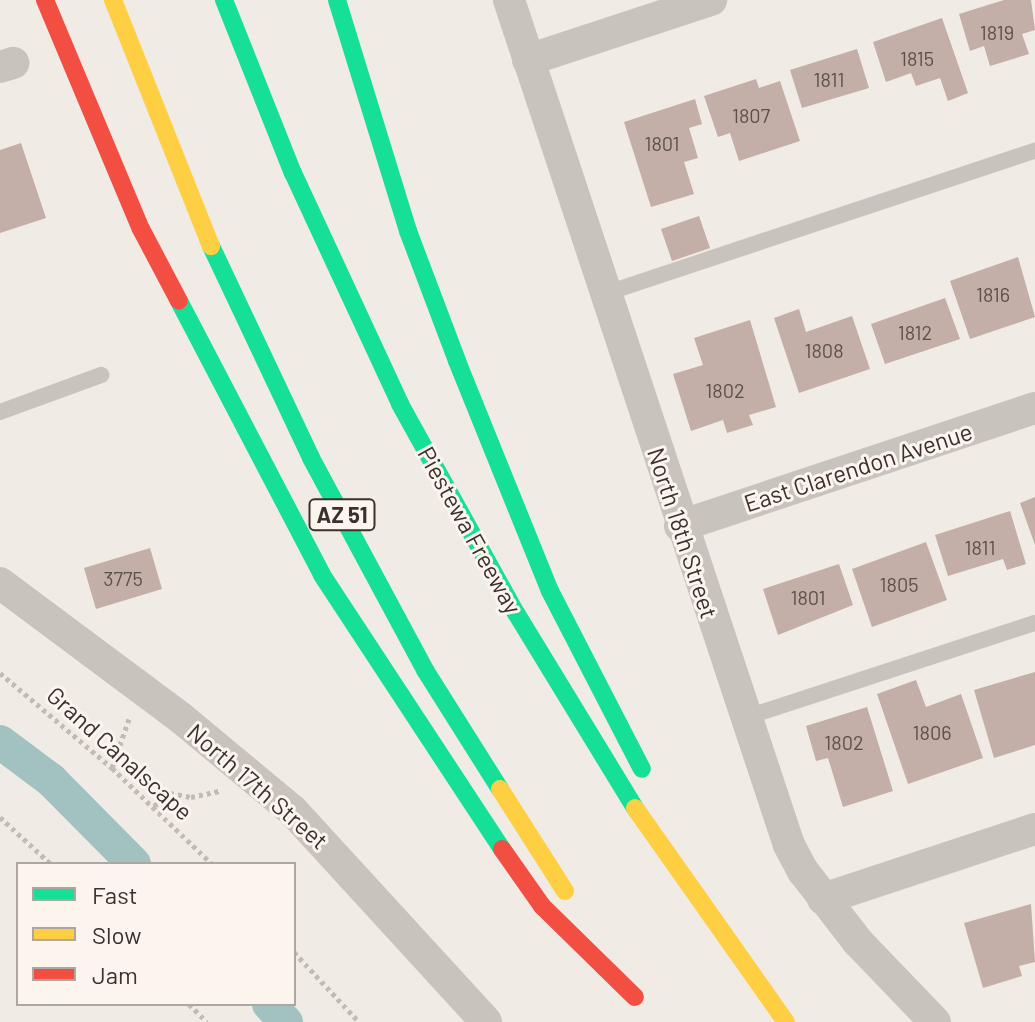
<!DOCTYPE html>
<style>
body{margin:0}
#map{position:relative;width:1035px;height:1022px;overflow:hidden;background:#f0ebe5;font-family:Barlow,sans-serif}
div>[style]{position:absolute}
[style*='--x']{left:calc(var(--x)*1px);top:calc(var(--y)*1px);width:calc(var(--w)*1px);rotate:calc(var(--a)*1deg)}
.canal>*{height:34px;margin:-17px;padding:0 17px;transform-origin:17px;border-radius:17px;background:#a1c2c1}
.building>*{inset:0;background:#c3afa7}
.path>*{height:5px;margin-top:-2.5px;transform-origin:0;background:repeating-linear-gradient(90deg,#c2bbb6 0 4px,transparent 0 8px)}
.lane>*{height:16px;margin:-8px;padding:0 8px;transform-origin:8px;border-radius:8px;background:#c9c3be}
.street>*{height:32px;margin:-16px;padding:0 16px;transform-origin:16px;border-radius:16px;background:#c9c3be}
.fast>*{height:18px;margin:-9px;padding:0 9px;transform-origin:9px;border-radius:9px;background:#16e098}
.slow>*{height:18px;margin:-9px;padding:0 9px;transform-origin:9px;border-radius:9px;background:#ffcf43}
.jam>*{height:18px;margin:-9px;padding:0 9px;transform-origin:9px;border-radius:9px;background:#f24e42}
span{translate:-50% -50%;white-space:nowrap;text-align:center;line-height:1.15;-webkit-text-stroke:6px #fbf5ee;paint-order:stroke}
.number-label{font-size:20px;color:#5d504a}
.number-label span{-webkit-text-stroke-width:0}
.shield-label span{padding:2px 6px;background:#fbf5ee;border:2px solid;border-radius:6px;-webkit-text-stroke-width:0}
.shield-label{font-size:22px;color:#3b302b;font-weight:700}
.street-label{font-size:24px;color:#3b302b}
.legend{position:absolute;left:16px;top:862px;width:280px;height:144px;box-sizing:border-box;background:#fbf5ee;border:2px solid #aea6a0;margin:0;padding:10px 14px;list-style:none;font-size:24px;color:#3b302b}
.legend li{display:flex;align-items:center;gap:16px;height:40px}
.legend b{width:40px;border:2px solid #aea6a0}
</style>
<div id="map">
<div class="canal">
<i style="--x:0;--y:742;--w:64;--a:36.7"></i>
<i style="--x:51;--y:780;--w:118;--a:45.3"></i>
<i style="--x:269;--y:1004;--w:25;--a:47"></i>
</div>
<div class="building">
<i style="clip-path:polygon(1004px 0,1031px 0,1035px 30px,1022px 34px,1029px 54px,990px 66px,984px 46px,970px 51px,959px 14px)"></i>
<i style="clip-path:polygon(942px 18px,968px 93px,948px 101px,940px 78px,916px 86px,911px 73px,886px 82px,873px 42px)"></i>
<i style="clip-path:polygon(857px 49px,869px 88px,802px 108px,790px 70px)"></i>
<i style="clip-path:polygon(756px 79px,759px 88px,780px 81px,800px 141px,739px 161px,730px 133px,718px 137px,704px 96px)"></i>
<i style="clip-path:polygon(695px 99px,702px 124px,689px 128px,698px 158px,684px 162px,694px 194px,651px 207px,624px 122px)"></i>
<i style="clip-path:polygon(21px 143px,46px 218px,0 233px,0 150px)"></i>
<i style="clip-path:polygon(699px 216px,710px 248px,672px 261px,661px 229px)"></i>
<i style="clip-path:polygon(1018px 257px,1035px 317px,970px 339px,950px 281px)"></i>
<i style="clip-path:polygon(945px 298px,960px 339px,885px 364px,871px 324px)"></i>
<i style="clip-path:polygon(799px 309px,806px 332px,852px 316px,870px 369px,799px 393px,774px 318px)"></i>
<i style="clip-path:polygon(750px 320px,776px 407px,749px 415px,753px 425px,727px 433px,723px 420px,691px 431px,673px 374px,703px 365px,694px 338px)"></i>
<i style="clip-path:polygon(1035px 497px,1035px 545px,1020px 503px)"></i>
<i style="clip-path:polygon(1010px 511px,1026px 564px,1007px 570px,1003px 559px,948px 576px,935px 535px)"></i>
<i style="clip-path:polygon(926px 542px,947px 600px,872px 627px,852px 569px)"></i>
<i style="clip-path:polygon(150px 548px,162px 589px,96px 609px,84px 568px)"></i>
<i style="clip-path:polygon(839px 564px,853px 605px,778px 635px,763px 589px)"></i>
<i style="clip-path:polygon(1035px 672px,1035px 745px,994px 758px,974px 690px)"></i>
<i style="clip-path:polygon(916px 680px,926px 707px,961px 694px,983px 758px,908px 784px,877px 694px)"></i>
<i style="clip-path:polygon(867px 707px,893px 791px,843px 807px,828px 758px,816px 761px,806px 726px)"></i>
<i style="clip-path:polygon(1031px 904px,1035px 962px,1019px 966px,1022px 976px,983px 988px,964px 923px)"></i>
</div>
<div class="path">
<i style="--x:0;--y:673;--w:147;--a:40.3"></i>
<i style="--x:112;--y:768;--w:139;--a:43.8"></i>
<i style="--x:112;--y:768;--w:52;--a:-70.9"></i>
<i style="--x:154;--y:806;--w:21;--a:-39"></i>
<i style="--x:170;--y:793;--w:21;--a:11"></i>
<i style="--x:191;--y:797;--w:29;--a:-12"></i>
<i style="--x:0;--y:817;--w:69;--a:42.7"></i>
<i style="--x:294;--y:952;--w:96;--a:47.1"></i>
<i style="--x:189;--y:1004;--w:25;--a:45"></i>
</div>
<div class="lane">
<i style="--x:607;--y:293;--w:451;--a:-18.4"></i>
<i style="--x:0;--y:412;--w:108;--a:-20.1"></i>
<i style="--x:744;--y:718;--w:306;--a:-18.1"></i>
</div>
<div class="street">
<i style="--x:509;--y:0;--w:890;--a:71.67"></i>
<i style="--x:789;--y:845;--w:30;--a:62"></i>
<i style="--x:803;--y:871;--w:90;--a:52.2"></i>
<i style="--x:858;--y:942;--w:111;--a:46.1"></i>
<i style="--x:528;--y:60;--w:193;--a:-18.2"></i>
<i style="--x:0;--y:67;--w:14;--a:-17"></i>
<i style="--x:680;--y:526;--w:374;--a:-18.4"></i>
<i style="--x:0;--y:583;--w:226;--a:36.7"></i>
<i style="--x:181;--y:718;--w:144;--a:39.7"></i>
<i style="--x:292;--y:810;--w:287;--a:47.5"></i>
<i style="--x:823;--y:899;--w:223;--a:-18.3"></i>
</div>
<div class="fast">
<i style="--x:224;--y:0;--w:186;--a:68.3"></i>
<i style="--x:293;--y:173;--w:255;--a:65.1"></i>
<i style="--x:400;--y:404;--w:239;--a:61"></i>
<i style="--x:516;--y:613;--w:228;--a:58.6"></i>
<i style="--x:337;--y:0;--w:242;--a:72.9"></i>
<i style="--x:408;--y:231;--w:139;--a:69.3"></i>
<i style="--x:457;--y:361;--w:248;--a:68"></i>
<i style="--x:550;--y:591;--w:200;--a:62.7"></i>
<i style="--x:211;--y:246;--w:234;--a:64.7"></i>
<i style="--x:311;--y:458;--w:241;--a:61.7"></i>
<i style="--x:425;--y:670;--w:141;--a:57.8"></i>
<i style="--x:179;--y:301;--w:309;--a:62.4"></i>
<i style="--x:322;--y:575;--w:328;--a:56.7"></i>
</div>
<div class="slow">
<i style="--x:113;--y:0;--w:265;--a:68.3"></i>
<i style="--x:500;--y:789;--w:121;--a:57.5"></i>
<i style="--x:635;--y:808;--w:262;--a:54.8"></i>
</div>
<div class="jam">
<i style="--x:45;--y:0;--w:248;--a:67.3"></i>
<i style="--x:141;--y:229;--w:81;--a:62.2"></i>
<i style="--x:502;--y:849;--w:70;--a:54.9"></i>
<i style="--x:542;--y:906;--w:130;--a:44.4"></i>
</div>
<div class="number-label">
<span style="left:997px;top:32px">1819</span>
<span style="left:917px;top:58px">1815</span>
<span style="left:829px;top:79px">1811</span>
<span style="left:751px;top:115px">1807</span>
<span style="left:662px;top:143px">1801</span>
<span style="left:993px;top:294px">1816</span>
<span style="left:915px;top:332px">1812</span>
<span style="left:824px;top:350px">1808</span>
<span style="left:725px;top:390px">1802</span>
<span style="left:980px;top:547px">1811</span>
<span style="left:123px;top:578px">3775</span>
<span style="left:899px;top:584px">1805</span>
<span style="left:808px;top:597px">1801</span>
<span style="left:932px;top:732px">1806</span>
<span style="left:844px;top:742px">1802</span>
</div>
<div class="shield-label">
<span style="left:342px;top:515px">AZ 51</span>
</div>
<div class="street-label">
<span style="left:858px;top:467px;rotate:-18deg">East Clarendon Avenue</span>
<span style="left:470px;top:530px;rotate:61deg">Piestewa Freeway</span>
<span style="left:683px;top:533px;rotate:72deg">North 18th Street</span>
<span style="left:120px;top:753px;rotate:42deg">Grand Canalscape</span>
<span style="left:258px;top:786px;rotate:41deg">North 17th Street</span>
</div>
<ul class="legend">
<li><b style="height:10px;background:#16e098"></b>Fast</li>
<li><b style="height:10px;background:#ffcf43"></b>Slow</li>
<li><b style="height:10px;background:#f24e42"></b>Jam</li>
</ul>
</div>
